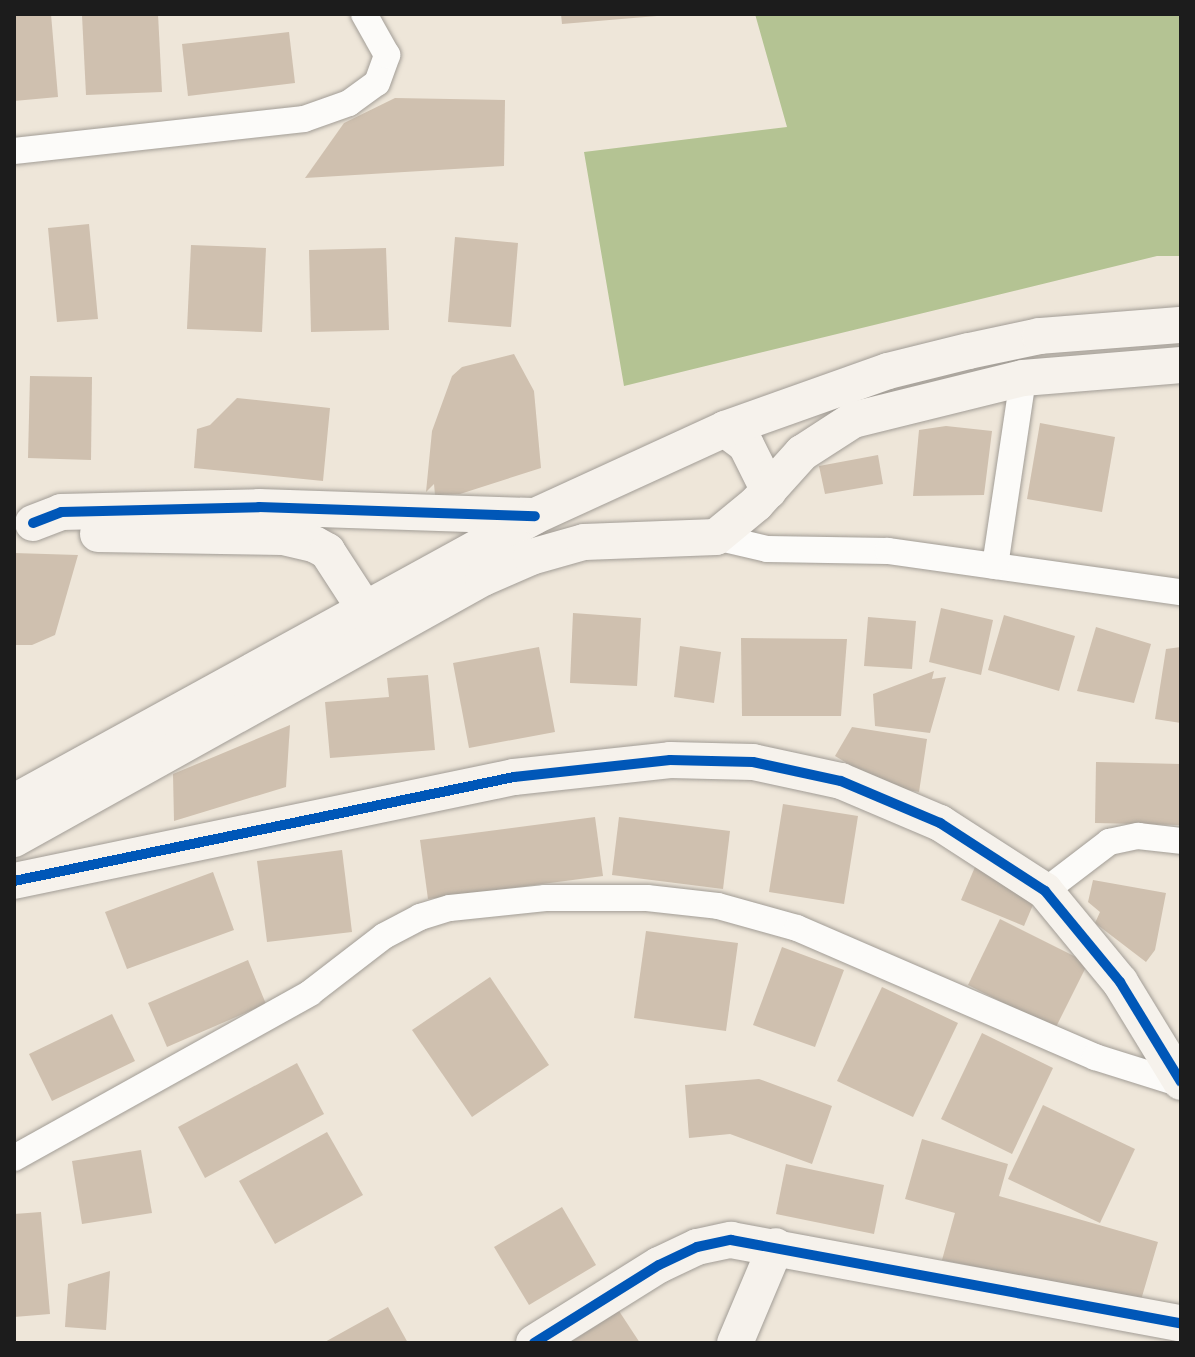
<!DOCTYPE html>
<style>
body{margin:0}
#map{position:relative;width:1195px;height:1357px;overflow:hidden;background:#eee6d9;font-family:"IM FELL Double Pica",serif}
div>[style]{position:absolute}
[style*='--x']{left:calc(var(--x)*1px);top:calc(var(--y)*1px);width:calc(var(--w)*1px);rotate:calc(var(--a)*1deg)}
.forest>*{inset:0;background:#b4c393}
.building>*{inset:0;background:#cfc0af}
.roads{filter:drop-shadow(0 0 2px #a29d96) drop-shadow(0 0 2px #a29d96)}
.street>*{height:26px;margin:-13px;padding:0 13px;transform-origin:13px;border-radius:13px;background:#fcfbf9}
.secondary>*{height:36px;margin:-18px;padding:0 18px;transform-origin:18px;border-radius:18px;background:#f6f2ec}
.cycleway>*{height:10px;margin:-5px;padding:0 5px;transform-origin:5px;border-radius:5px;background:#0057b8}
span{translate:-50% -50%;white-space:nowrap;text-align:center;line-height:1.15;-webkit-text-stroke:8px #fbf7ec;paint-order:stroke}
.frame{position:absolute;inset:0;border:16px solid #1c1c1c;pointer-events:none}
</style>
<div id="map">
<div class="forest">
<i style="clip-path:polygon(755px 14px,1181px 14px,1181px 256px,1157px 256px,624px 386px,584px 152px,787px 127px)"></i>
</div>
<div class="building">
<i style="clip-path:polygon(51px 14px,58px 97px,14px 101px,14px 15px)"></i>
<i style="clip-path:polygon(158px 14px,162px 92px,86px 95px,82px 15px)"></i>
<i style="clip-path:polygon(561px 14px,657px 14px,657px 16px,562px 24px)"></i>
<i style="clip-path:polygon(289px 32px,295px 83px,188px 96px,182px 44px)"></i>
<i style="clip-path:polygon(395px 98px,505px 100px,504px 166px,305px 178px,344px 123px)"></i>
<i style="clip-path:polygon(89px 224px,98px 319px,57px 322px,48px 228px)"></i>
<i style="clip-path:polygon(455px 237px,518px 243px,511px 327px,448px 322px)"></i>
<i style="clip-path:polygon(191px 245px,266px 248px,262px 332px,187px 329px)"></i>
<i style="clip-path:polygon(386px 248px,389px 330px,311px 332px,309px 250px)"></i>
<i style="clip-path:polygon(514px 354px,534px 391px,541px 468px,460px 494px,435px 495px,434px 484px,426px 492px,432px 431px,452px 376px,462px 367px)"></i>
<i style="clip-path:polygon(30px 376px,92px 377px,91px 460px,28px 458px)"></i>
<i style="clip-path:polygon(237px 398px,330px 408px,323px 481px,194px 468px,197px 429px,210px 425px)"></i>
<i style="clip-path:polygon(1040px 423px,1115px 437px,1102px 512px,1027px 499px)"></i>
<i style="clip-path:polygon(946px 426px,992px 431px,984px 495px,913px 496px,919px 430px)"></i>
<i style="clip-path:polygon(878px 455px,883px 484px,825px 494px,819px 466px)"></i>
<i style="clip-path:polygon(14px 553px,78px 555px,55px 635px,32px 645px,14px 645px)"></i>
<i style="clip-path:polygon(941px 608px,993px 620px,981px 675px,929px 662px)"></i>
<i style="clip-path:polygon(573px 613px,641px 618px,637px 686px,570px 683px)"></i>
<i style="clip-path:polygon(1004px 615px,1075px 636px,1059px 691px,988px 670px)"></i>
<i style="clip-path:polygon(868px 617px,916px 621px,912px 669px,864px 666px)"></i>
<i style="clip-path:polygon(1096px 627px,1151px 644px,1134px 703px,1077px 691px)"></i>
<i style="clip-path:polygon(741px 638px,847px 639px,841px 716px,742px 716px)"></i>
<i style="clip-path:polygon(680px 646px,721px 652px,714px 703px,674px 697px)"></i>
<i style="clip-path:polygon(539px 647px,555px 732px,469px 748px,453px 663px)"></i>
<i style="clip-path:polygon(1181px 647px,1181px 723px,1155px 719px,1166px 649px)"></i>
<i style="clip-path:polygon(934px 671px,932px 679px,946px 677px,930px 733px,875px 726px,873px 694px)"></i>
<i style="clip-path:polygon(428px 675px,435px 750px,330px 758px,325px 702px,389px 697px,387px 678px)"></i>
<i style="clip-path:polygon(290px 725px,286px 787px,174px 821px,173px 774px)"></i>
<i style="clip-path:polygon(852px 727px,927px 739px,919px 792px,885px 786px,835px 756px)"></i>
<i style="clip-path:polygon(1096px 762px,1181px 764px,1180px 825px,1095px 823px)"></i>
<i style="clip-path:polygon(783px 804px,858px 816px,844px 904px,769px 892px)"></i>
<i style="clip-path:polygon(595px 817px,603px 876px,428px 899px,420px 840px)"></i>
<i style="clip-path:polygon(619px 817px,730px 831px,723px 889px,612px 875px)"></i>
<i style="clip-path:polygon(342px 850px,352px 932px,267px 942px,257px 861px)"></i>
<i style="clip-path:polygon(975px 867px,1038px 893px,1024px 926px,961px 900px)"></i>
<i style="clip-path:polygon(213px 872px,234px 930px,127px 969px,105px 912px)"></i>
<i style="clip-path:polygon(1093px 880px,1166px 893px,1155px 950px,1146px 962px,1095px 923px,1100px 912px,1088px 902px)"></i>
<i style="clip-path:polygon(1000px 919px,1088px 963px,1055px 1029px,968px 985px)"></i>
<i style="clip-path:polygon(646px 931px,738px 943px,726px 1031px,634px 1018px)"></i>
<i style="clip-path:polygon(782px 947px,844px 970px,815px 1047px,753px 1025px)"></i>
<i style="clip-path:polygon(248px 960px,266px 1004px,167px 1047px,148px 1003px)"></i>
<i style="clip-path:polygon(490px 977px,549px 1065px,472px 1117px,412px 1030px)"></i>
<i style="clip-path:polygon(882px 987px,958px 1023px,913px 1117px,837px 1081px)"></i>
<i style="clip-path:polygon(112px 1014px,135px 1061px,52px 1101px,29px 1054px)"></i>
<i style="clip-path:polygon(982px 1033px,1053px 1068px,1012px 1154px,941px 1119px)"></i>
<i style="clip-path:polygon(297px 1063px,324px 1114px,205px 1178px,178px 1127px)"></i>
<i style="clip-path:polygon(759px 1079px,832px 1106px,812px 1164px,730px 1134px,689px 1138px,685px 1085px)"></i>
<i style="clip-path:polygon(1043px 1105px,1135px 1149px,1100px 1223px,1008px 1179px)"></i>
<i style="clip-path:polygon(327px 1132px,363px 1195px,275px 1244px,239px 1181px)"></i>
<i style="clip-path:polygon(922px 1139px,1008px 1164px,999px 1196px,1158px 1242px,1141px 1300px,942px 1260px,955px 1213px,905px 1199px)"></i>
<i style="clip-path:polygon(141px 1150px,152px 1213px,82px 1224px,72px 1161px)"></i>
<i style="clip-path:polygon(786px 1164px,884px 1185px,874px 1234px,776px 1214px)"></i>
<i style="clip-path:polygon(562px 1207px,596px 1265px,529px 1305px,494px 1247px)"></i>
<i style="clip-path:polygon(41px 1212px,50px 1314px,14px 1317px,14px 1214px)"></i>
<i style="clip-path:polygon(110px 1271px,106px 1330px,65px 1327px,68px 1284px)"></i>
<i style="clip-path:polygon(388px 1307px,408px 1343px,323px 1343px)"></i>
<i style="clip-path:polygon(619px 1311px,640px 1343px,569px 1343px)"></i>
</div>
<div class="roads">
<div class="street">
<i style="--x:14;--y:151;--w:292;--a:-6.3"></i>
<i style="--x:304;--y:119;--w:48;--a:-19.6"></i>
<i style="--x:349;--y:103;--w:34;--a:-36"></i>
<i style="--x:377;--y:83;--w:30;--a:-70"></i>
<i style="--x:387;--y:55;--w:47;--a:-119.3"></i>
<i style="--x:716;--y:537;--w:52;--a:13.2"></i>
<i style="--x:767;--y:549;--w:121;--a:0.9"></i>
<i style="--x:888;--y:551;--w:296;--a:8"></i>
<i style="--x:995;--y:566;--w:190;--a:-81.5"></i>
<i style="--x:1045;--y:891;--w:81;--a:-37.4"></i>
<i style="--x:1109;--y:842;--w:30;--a:-12"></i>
<i style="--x:1138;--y:836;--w:43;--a:6.6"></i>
<i style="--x:14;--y:1158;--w:339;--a:-29.1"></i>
<i style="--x:310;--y:993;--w:93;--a:-37.6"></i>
<i style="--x:384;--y:936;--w:41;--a:-27.8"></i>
<i style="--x:420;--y:917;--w:31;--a:-17"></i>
<i style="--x:450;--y:908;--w:96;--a:-6"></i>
<i style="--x:545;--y:898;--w:102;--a:0"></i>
<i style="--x:647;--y:898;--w:71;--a:6.4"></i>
<i style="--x:718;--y:906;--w:82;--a:15.6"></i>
<i style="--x:797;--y:928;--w:325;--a:23.4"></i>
<i style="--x:1095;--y:1057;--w:90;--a:17.4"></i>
</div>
<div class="secondary">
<i style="--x:725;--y:429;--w:26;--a:37"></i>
<i style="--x:746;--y:445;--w:51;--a:63.4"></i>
<i style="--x:33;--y:523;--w:30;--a:-21"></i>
<i style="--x:61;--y:512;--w:198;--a:-1.4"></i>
<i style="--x:259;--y:507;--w:274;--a:1.9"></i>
<i style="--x:98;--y:534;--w:185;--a:0.9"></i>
<i style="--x:283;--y:537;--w:32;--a:13"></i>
<i style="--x:314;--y:544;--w:15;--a:28"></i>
<i style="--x:327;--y:551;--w:68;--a:57"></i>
<i style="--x:14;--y:802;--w:594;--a:-28.76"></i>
<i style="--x:535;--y:516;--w:209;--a:-24.6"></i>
<i style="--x:725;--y:429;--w:173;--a:-19.6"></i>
<i style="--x:888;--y:371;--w:83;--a:-13.9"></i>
<i style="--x:969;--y:351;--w:73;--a:-11.9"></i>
<i style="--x:1040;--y:336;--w:141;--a:-4.5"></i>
<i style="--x:14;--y:839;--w:537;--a:-29.1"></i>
<i style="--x:483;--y:578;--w:52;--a:-23.6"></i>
<i style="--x:531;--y:557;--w:55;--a:-15.8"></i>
<i style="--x:584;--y:542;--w:132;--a:-2.2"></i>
<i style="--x:716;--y:537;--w:52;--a:-39.5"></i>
<i style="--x:756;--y:504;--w:69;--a:-48"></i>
<i style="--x:802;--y:453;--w:61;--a:-32.9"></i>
<i style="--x:853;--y:420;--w:175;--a:-13.9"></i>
<i style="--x:1023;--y:378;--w:159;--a:-4.7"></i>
<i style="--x:14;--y:881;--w:511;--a:-11.75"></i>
<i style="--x:514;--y:777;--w:157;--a:-6.2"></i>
<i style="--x:670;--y:760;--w:83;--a:1.4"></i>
<i style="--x:753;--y:762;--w:90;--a:12.2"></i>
<i style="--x:841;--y:781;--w:108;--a:23"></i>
<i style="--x:940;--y:823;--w:125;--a:32.9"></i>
<i style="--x:1045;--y:891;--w:118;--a:50.5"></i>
<i style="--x:1120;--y:982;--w:117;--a:58.6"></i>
<i style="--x:534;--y:1343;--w:147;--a:-32"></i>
<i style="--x:659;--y:1265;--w:42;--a:-25.3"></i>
<i style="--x:697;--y:1247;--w:35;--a:-12"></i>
<i style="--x:731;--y:1240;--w:458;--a:10.5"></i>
<i style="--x:735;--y:1343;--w:105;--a:-67.1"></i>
</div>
</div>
<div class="cycleway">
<i style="--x:33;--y:523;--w:30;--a:-21"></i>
<i style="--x:61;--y:512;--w:198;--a:-1.4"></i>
<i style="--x:259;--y:507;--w:276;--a:1.9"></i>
<i style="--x:14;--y:881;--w:511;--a:-11.75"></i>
<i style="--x:514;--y:777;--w:157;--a:-6.2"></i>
<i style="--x:670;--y:760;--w:83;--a:1.4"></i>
<i style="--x:753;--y:762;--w:90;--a:12.2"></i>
<i style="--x:841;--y:781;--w:108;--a:23"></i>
<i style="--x:940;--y:823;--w:125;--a:32.9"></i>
<i style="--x:1045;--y:891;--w:118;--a:50.5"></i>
<i style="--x:1120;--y:982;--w:117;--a:58.6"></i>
<i style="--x:534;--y:1343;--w:147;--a:-32"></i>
<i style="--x:659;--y:1265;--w:42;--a:-25.3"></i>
<i style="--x:697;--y:1247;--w:35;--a:-12"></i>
<i style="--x:731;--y:1240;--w:458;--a:10.5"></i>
</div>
<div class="frame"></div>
</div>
